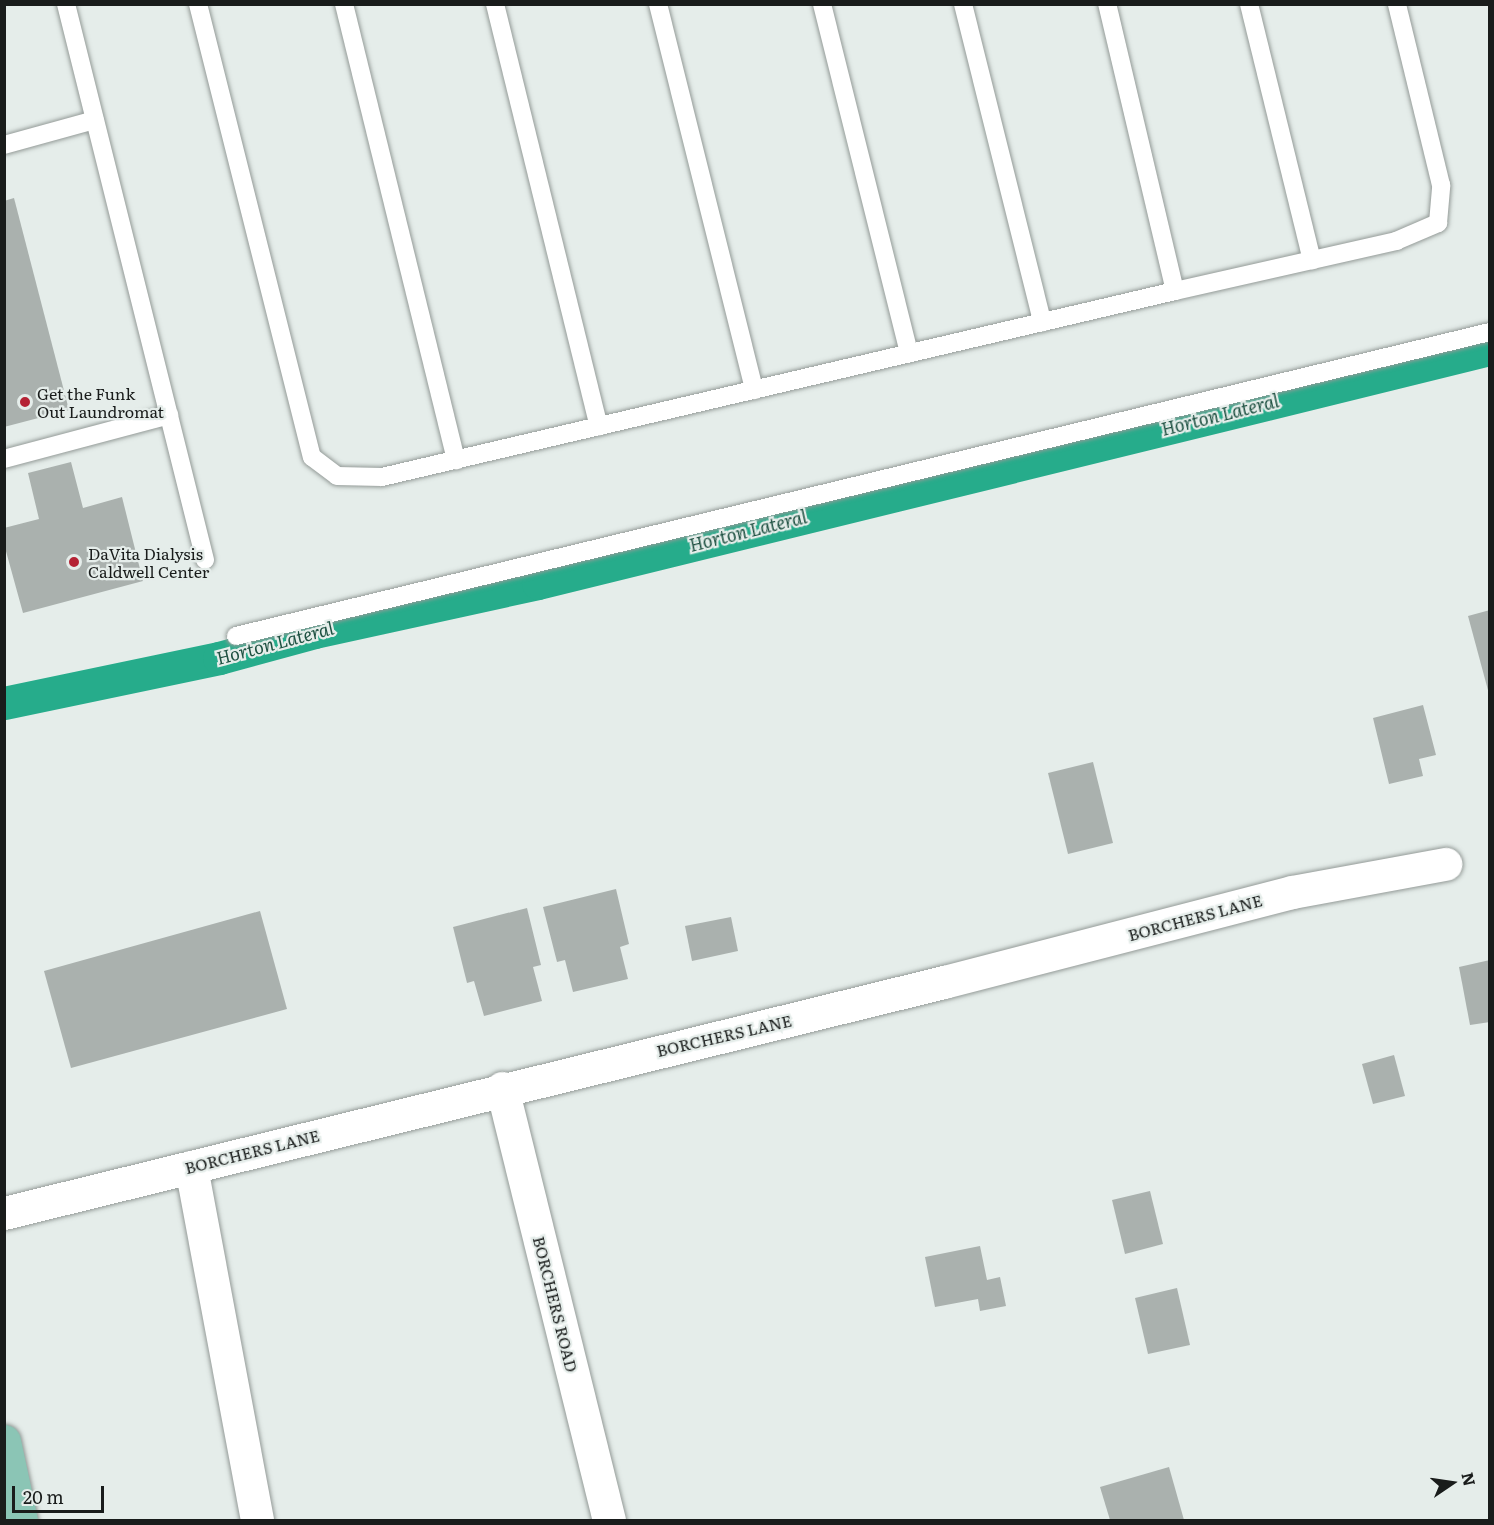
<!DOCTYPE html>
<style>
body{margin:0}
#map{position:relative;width:1494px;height:1525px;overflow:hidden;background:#e5edea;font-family:Literata,serif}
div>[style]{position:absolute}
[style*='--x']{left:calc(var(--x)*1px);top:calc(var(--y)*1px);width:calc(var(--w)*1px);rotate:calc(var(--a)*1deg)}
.canal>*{height:33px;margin:-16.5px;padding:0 16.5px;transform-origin:16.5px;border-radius:16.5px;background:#26ac8b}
.building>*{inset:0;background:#aab1ae}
.roads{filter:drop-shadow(0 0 2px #949b98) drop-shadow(0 0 2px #949b98)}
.lane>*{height:18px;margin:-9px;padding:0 9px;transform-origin:9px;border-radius:9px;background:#fff}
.street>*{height:33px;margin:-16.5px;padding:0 16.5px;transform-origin:16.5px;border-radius:16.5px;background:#fff}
.primary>*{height:33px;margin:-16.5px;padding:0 16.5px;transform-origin:16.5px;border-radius:16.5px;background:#8bc5b5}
.dots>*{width:16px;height:16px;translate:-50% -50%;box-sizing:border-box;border:3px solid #e5edea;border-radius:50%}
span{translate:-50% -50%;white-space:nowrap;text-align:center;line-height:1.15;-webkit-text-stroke:4.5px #e5edea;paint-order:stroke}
.poi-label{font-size:16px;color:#191c1b}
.left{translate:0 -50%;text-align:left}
.street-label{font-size:16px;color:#191c1b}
.water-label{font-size:18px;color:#1e5142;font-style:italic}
.frame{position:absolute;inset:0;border:6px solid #191c1b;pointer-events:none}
.north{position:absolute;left:1422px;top:1453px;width:60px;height:60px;-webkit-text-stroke:4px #e5edea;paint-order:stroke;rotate:77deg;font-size:16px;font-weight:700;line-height:24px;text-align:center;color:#191c1b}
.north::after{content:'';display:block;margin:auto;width:21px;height:27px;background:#191c1b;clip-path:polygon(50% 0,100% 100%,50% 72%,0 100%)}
.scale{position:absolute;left:12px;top:1486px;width:92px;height:27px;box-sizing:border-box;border:3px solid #191c1b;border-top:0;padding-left:8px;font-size:18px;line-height:21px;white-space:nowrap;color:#191c1b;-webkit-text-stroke:4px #e5edea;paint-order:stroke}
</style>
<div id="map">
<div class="canal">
<i style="--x:4;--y:703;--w:220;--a:-11.8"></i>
<i style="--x:219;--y:658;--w:99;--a:-15.2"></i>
<i style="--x:315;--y:632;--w:228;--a:-12.4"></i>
<i style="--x:538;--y:583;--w:980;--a:-13.81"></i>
</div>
<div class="building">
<i style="clip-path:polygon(14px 198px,69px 410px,4px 427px,4px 201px)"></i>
<i style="clip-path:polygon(71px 462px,83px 508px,122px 497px,143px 581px,23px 613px,4px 544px,4px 528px,39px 519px,28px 473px)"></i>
<i style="clip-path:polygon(1490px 610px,1490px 693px,1489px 694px,1468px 616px)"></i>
<i style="clip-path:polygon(1423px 705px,1436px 755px,1419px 759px,1423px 776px,1389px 784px,1373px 718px)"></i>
<i style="clip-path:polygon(1093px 762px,1113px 843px,1068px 854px,1048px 773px)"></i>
<i style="clip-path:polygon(616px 889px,629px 944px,620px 947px,628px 979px,573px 992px,565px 960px,557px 962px,543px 907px)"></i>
<i style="clip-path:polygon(527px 908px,541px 965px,533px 967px,542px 1001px,484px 1016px,474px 981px,467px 983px,453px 927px)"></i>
<i style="clip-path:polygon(260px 911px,287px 1009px,71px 1068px,44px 971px)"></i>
<i style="clip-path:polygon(731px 917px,738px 951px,692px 961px,685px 926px)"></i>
<i style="clip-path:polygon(1490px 960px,1490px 1022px,1470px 1025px,1459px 967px)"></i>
<i style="clip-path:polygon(1394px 1055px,1405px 1096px,1373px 1104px,1362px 1064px)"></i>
<i style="clip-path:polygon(1150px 1191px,1163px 1244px,1125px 1254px,1112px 1200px)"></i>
<i style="clip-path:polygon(980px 1246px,987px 1280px,1000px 1277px,1006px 1306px,980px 1311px,978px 1299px,935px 1307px,925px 1257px)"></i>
<i style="clip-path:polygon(1177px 1288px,1190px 1345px,1148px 1354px,1135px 1298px)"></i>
<i style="clip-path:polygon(1169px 1467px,1184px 1520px,1110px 1520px,1100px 1487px)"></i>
</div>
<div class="roads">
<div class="lane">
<i style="--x:66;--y:4;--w:573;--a:75.96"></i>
<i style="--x:198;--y:4;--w:467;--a:75.9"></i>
<i style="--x:312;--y:457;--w:31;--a:37"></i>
<i style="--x:337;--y:476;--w:45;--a:1.3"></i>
<i style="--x:382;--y:477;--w:815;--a:-13.2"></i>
<i style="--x:1175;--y:291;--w:295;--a:-103.3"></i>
<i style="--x:344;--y:4;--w:470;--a:76.2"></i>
<i style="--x:495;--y:4;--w:435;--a:76.2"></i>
<i style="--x:658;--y:4;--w:398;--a:76"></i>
<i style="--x:822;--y:4;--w:360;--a:76"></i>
<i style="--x:963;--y:4;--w:328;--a:76"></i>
<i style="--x:1249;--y:4;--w:264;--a:76.2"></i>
<i style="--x:4;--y:145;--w:94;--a:-15.4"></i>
<i style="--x:1175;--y:291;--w:227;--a:-12.7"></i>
<i style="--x:1396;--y:241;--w:46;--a:-23.2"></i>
<i style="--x:1438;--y:223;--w:38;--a:-85"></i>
<i style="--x:1441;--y:185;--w:186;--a:-103.7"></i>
<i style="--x:4;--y:459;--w:171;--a:-14.9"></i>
<i style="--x:236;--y:636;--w:1290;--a:-13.63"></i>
</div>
<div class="street">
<i style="--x:502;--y:1088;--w:445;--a:76.1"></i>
<i style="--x:191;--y:1167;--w:359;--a:79.4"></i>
<i style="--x:4;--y:1213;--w:968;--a:-13.81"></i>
<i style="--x:944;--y:982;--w:359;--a:-14.5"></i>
<i style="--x:1292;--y:892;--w:156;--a:-10.4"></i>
</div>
<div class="primary">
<i style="--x:4;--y:1441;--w:81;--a:77.9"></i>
</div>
</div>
<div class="dots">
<i style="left:25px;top:402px;background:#b42234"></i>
<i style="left:74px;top:562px;background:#b42234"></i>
</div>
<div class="poi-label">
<span class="left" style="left:37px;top:402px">Get the Funk<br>Out Laundromat</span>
<span class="left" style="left:88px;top:562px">DaVita Dialysis<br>Caldwell Center</span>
</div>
<div class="street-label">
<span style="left:1195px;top:917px;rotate:-15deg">BORCHERS LANE</span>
<span style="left:724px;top:1035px;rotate:-13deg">BORCHERS LANE</span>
<span style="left:252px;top:1151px;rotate:-14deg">BORCHERS LANE</span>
<span style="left:556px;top:1304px;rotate:76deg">BORCHERS ROAD</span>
</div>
<div class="water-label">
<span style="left:1220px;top:415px;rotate:-14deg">Horton Lateral</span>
<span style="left:748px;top:531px;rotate:-14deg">Horton Lateral</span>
<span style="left:275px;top:643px;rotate:-15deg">Horton Lateral</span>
</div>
<div class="frame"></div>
<div class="north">N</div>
<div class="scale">20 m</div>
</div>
